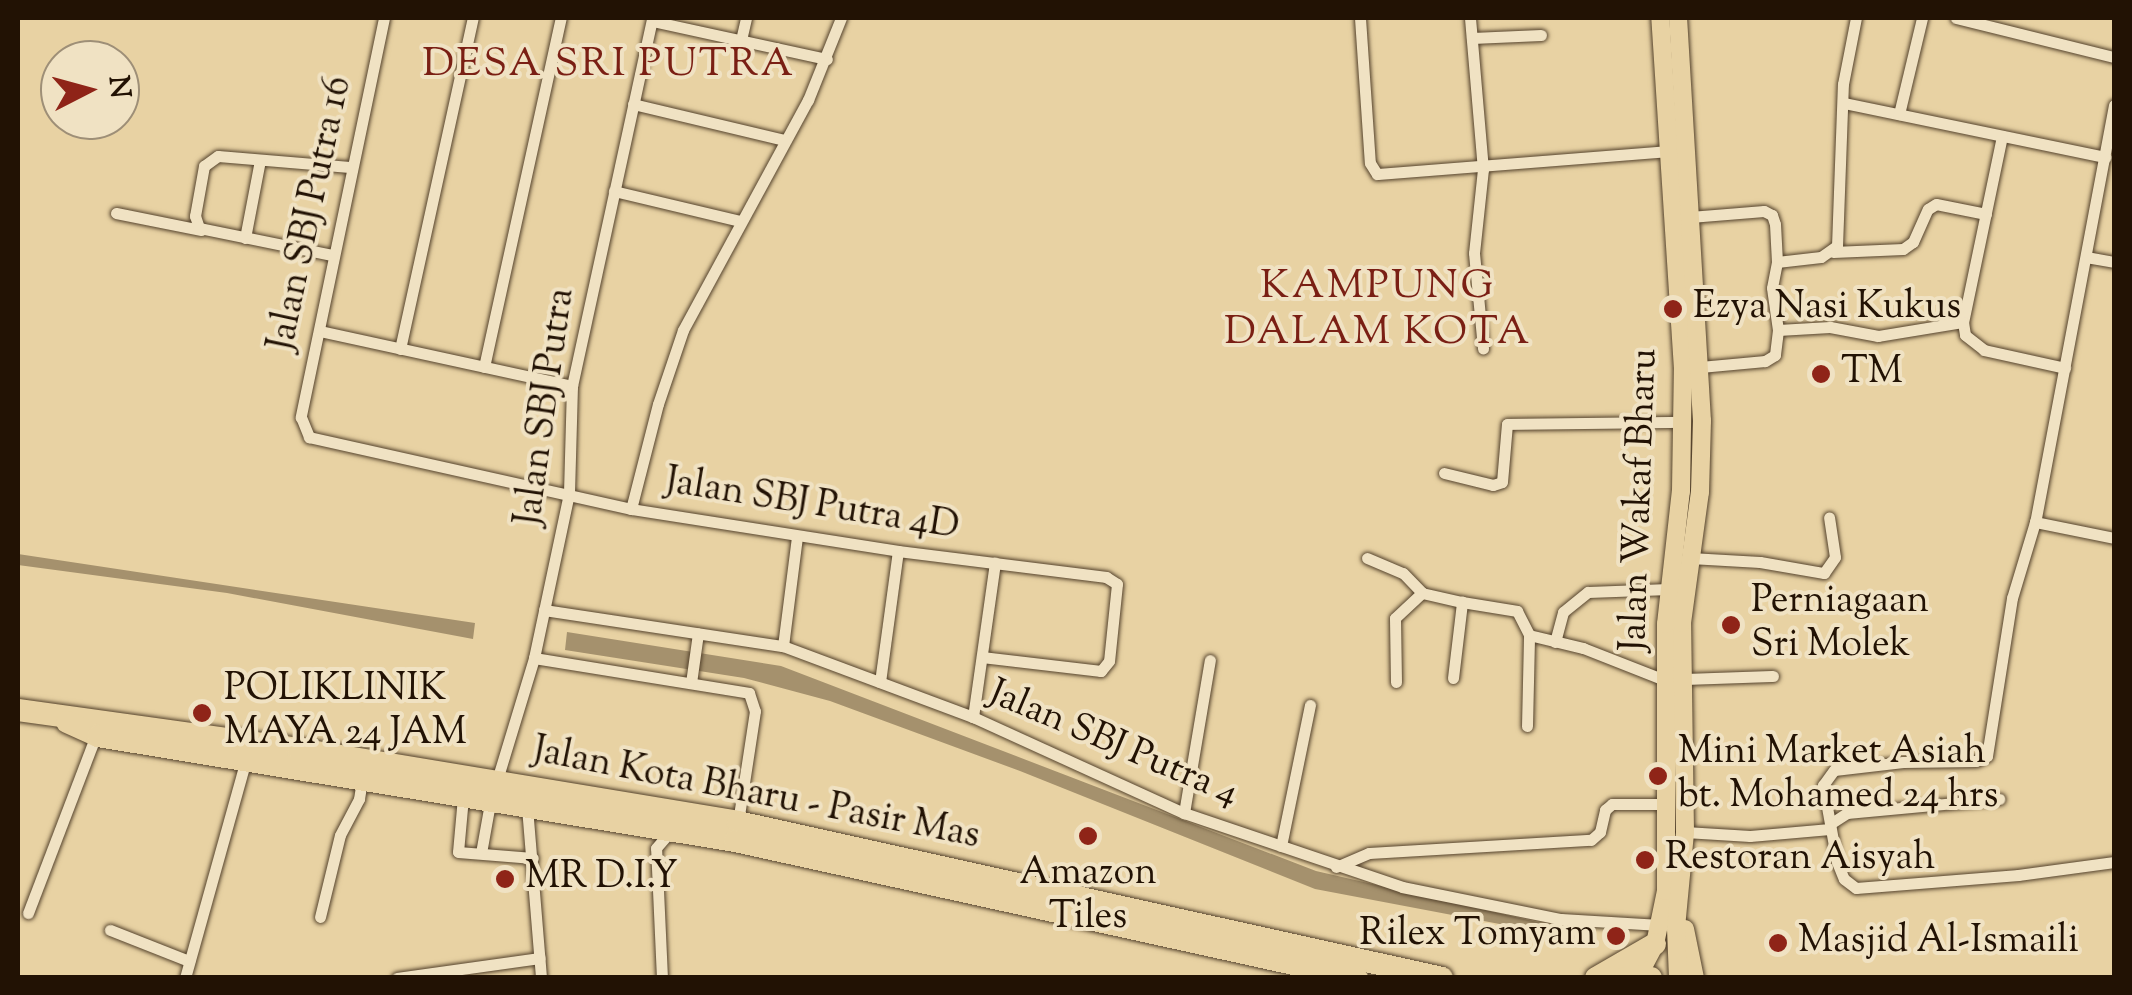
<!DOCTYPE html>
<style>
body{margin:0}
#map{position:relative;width:2132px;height:995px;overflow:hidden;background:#e8d2a3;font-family:"Sorts Mill Goudy",serif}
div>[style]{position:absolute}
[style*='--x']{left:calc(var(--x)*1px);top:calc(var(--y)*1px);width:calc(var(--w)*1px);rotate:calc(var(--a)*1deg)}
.water>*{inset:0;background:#a5916d}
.roads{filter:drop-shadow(0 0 2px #54422c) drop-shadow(0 0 2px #54422c)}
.street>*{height:11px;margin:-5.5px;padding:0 5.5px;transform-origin:5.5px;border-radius:5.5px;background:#f0e2c3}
.primary>*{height:18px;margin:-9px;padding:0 9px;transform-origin:9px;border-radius:9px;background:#e8d2a3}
.highway>*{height:22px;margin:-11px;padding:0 11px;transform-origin:11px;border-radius:11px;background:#e8d2a3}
.dots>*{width:28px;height:28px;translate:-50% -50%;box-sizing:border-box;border:5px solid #f0e2c3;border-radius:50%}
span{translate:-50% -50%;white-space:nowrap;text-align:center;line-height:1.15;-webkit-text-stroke:8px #f0e2c3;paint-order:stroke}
.street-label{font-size:38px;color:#221204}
.poi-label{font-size:38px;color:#221204}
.left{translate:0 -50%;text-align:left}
.right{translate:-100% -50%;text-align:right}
.neighbourhood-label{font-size:40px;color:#7a1f14;letter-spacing:2.5px}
.frame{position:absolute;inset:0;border:20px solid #221204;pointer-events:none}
.north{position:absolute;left:40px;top:40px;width:100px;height:100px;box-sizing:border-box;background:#f0e2c3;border:2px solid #9e8f77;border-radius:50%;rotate:84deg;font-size:28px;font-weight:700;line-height:40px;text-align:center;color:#221204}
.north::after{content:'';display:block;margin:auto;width:35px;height:45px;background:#8f2418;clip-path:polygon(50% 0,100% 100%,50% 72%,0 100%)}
</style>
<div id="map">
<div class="water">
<i style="clip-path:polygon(18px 554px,475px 623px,473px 639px,227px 593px,18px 565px)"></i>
<i style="clip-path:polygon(567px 632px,781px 666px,1316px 871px,1546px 924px,1595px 942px,1315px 889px,1020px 771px,830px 701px,744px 678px,565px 650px)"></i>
</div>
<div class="roads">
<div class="street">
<i style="--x:384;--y:18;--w:408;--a:101.8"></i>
<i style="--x:301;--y:417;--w:22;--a:68"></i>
<i style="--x:309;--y:437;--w:330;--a:12.6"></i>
<i style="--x:631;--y:509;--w:270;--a:8.9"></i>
<i style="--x:898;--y:551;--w:210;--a:7.1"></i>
<i style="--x:1106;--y:577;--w:13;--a:32"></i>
<i style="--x:1117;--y:584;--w:77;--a:95.9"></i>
<i style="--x:1109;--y:661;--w:13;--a:129"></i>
<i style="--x:1101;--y:671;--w:120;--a:-173.3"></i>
<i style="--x:1360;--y:18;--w:145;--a:86.1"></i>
<i style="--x:1370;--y:163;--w:13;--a:58"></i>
<i style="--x:1377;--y:174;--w:294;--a:-4.5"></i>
<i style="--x:1470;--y:18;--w:152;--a:85.1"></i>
<i style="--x:1483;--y:169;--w:84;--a:96.1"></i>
<i style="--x:1474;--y:253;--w:96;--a:84.6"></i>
<i style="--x:1956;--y:18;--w:163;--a:13.9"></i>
<i style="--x:652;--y:21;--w:179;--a:12.3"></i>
<i style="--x:1472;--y:38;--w:69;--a:-2.5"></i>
<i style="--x:741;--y:40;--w:23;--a:-77"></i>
<i style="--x:1844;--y:103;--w:267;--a:11.7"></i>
<i style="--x:633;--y:104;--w:155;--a:13.4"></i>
<i style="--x:2114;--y:105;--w:424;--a:100.7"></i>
<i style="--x:2035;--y:522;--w:79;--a:106.8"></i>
<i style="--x:2012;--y:598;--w:160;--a:99"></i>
<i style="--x:1987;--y:756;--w:12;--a:156"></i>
<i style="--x:1976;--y:761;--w:73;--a:179.2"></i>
<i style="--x:1903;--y:762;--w:69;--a:173.4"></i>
<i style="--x:1834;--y:770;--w:19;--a:126"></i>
<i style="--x:1823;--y:785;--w:78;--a:79.7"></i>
<i style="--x:1837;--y:862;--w:18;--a:68"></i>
<i style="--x:1844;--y:879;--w:15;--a:37"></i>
<i style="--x:1856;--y:888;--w:163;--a:-4.6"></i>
<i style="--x:2018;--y:875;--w:97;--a:-7.7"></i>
<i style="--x:1899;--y:114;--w:99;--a:-76.5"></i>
<i style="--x:2002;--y:136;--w:190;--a:101.8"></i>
<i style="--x:1963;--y:322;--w:13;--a:81"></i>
<i style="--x:1965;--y:335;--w:24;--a:38"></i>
<i style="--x:1984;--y:350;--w:83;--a:12.5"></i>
<i style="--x:614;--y:191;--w:130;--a:13.4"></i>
<i style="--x:116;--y:213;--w:87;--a:11.3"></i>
<i style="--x:1690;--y:217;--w:74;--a:-4.6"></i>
<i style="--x:1764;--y:211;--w:9;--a:27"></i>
<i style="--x:1772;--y:215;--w:9;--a:72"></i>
<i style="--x:1775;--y:224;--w:38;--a:87"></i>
<i style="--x:1777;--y:262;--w:26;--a:101"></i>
<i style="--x:1772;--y:288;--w:42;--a:81.9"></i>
<i style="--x:1778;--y:330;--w:25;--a:97"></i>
<i style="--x:1775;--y:355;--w:12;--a:149"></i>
<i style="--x:1765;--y:361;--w:65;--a:174.7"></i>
<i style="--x:245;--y:238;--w:79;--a:-79.1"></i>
<i style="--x:1833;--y:252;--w:70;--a:-2.5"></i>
<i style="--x:1903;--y:249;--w:12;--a:-35"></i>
<i style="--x:1913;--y:242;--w:36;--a:-66"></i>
<i style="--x:1928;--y:209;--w:9;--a:-32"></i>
<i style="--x:1936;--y:204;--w:51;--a:11.3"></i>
<i style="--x:332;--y:255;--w:136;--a:-168.5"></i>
<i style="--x:199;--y:228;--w:13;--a:-108"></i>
<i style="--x:195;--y:216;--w:51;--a:-79.8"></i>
<i style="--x:204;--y:166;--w:17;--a:-36"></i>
<i style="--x:218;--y:156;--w:132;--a:4.8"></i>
<i style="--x:2086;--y:257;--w:28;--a:10"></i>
<i style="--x:1777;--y:262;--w:44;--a:-6.5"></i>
<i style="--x:1821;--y:257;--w:19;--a:-35"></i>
<i style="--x:1837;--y:246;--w:162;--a:-87.9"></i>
<i style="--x:1843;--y:84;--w:67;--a:-78.9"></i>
<i style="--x:1778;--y:330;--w:52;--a:-3.3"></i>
<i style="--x:1830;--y:327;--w:49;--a:10.6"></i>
<i style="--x:1878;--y:336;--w:86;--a:-9.4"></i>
<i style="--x:320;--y:331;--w:258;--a:12.3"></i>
<i style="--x:400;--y:349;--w:339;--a:-77.6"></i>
<i style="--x:484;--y:367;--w:357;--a:-77.6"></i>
<i style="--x:1444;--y:473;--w:50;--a:13.8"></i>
<i style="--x:1493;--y:485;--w:9;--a:-18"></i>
<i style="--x:1502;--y:482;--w:58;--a:-85.1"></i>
<i style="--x:1507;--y:424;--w:176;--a:-0.7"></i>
<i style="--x:631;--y:509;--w:108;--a:-75.6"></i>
<i style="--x:658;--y:404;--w:78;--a:-71.3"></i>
<i style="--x:683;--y:330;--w:262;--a:-61.5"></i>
<i style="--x:808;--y:100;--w:88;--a:-68.1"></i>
<i style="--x:2035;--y:522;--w:81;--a:11.4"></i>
<i style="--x:1367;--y:558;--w:39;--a:23"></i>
<i style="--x:1403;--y:573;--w:28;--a:46"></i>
<i style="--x:1422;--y:593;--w:41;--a:12.7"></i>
<i style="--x:1690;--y:558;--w:70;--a:3.3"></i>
<i style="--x:1760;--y:562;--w:65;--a:9.8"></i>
<i style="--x:1824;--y:573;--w:19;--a:-55"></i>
<i style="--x:1835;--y:557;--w:40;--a:-98.5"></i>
<i style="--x:544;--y:610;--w:242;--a:8.6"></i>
<i style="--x:783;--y:646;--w:203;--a:20.5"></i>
<i style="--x:973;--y:717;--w:232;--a:24.5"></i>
<i style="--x:1184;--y:813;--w:230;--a:18.7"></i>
<i style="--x:1402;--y:887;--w:162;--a:11.4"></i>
<i style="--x:1561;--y:919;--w:99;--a:3.5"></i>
<i style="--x:1555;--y:642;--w:31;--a:-75"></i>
<i style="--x:1563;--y:612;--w:32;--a:-39"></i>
<i style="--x:1588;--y:592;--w:81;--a:-2.1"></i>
<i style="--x:783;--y:646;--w:111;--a:-82.7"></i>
<i style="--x:534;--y:658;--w:218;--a:9.2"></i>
<i style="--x:749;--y:693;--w:19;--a:72"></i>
<i style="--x:755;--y:711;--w:112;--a:98.7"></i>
<i style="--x:1453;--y:678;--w:77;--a:-83.2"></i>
<i style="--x:1462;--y:602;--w:56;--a:9.3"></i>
<i style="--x:1517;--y:611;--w:27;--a:63"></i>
<i style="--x:1683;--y:679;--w:90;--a:-1.9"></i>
<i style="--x:880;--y:682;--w:132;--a:-82.2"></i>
<i style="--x:1396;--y:682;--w:64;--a:-90.9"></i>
<i style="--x:1395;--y:618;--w:37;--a:-43"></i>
<i style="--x:691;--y:683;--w:50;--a:-82"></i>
<i style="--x:973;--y:717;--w:156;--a:-81.9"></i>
<i style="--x:1527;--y:726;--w:91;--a:-88.7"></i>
<i style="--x:1529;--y:635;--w:56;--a:13.5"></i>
<i style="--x:1583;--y:648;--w:90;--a:21.4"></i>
<i style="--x:463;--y:797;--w:55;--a:95.2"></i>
<i style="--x:458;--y:852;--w:75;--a:4.6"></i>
<i style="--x:527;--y:807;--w:172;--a:85.3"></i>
<i style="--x:1184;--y:813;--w:155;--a:-80.4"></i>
<i style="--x:1830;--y:824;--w:20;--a:-33"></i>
<i style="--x:1847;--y:813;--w:153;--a:-5.3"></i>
<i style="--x:1685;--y:832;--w:65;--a:3.5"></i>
<i style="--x:1750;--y:836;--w:80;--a:-5"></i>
<i style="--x:1281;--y:846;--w:144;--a:-78.4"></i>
<i style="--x:481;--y:853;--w:51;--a:-79.8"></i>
<i style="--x:490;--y:803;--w:152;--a:-73.1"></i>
<i style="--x:534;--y:658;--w:169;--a:-78"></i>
<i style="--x:569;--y:493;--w:107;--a:-88.4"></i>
<i style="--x:572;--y:386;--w:377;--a:-77.7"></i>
<i style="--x:1336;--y:867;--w:36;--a:-23"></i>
<i style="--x:1369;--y:853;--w:222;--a:-3.4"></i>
<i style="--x:1591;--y:840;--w:12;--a:-42"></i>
<i style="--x:1600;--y:832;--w:23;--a:-77"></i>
<i style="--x:1605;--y:810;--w:9;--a:-41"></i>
<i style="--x:1612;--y:804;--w:57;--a:0"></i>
<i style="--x:28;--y:913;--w:191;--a:-69.1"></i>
<i style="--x:320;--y:917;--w:84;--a:-76.3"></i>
<i style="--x:340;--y:835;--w:41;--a:-62.2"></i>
<i style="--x:359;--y:799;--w:20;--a:-81"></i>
<i style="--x:110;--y:930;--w:85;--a:21.4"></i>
<i style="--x:185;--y:978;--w:226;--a:-74.4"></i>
<i style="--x:397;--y:978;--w:144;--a:-8"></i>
<i style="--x:662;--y:978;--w:130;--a:-92.6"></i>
<i style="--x:656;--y:848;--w:21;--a:-49"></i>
</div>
<div class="primary">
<i style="--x:1685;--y:929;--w:50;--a:78.5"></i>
<i style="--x:1631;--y:976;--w:17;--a:-40"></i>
<i style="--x:1644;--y:965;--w:24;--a:-62"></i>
<i style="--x:1655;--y:944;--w:54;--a:-78.3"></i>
<i style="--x:1666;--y:891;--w:267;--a:-90"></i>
<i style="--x:1666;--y:624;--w:134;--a:-83.6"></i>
<i style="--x:1681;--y:491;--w:122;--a:-89.1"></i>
<i style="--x:1683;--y:369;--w:352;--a:-93.7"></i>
<i style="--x:1678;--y:978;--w:50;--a:-92.3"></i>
<i style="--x:1676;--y:928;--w:96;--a:-84.6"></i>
<i style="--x:1685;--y:832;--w:209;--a:-90.8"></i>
<i style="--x:1682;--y:623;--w:132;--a:-82.2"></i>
<i style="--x:1700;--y:492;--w:71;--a:-88.4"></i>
<i style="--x:1702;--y:421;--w:404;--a:-93.4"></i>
</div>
<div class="highway">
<i style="--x:18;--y:710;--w:283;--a:7.9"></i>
<i style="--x:298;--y:749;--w:446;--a:9.4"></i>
<i style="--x:738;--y:822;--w:721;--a:12.49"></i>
<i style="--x:67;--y:722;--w:34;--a:24"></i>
<i style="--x:98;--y:736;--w:646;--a:9.36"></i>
<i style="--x:735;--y:841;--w:637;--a:12.42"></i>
<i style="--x:1596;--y:978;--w:68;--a:-30"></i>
<i style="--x:1625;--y:978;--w:26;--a:0"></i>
</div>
</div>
<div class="dots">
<i style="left:1673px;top:309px;background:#8f2418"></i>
<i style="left:1821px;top:374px;background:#8f2418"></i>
<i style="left:1731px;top:625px;background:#8f2418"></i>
<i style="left:202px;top:713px;background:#8f2418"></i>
<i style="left:1658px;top:776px;background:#8f2418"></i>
<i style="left:1088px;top:836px;background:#8f2418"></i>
<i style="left:1645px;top:860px;background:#8f2418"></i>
<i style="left:505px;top:879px;background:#8f2418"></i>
<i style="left:1616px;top:936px;background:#8f2418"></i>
<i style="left:1778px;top:943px;background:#8f2418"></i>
</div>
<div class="street-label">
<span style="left:312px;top:214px;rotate:-78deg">Jalan SBJ Putra 16</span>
<span style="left:547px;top:407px;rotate:-82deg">Jalan SBJ Putra</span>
<span style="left:1641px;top:500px;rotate:-88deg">Jalan Wakaf Bharu</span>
<span style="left:812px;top:506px;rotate:9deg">Jalan SBJ Putra 4D</span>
<span style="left:1113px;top:745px;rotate:23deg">Jalan SBJ Putra 4</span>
<span style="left:756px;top:795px;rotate:11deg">Jalan Kota Bharu - Pasir Mas</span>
</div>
<div class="poi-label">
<span class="left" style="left:1693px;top:309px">Ezya Nasi Kukus</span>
<span class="left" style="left:1841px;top:374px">TM</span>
<span class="left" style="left:1751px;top:625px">Perniagaan<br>Sri Molek</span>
<span class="left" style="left:224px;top:713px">POLIKLINIK<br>MAYA 24 JAM</span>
<span class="left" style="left:1678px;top:776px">Mini Market Asiah<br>bt. Mohamed 24 hrs</span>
<span class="left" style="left:1665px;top:860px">Restoran Aisyah</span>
<span style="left:1088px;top:897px">Amazon<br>Tiles</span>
<span class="left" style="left:525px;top:879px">MR D.I.Y</span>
<span class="right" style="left:1596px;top:936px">Rilex Tomyam</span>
<span class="left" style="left:1798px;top:943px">Masjid Al-Ismaili</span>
</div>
<div class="neighbourhood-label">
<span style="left:609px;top:66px">DESA SRI PUTRA</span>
<span style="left:1378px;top:311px">KAMPUNG<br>DALAM KOTA</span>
</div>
<div class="frame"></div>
<div class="north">N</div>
</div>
